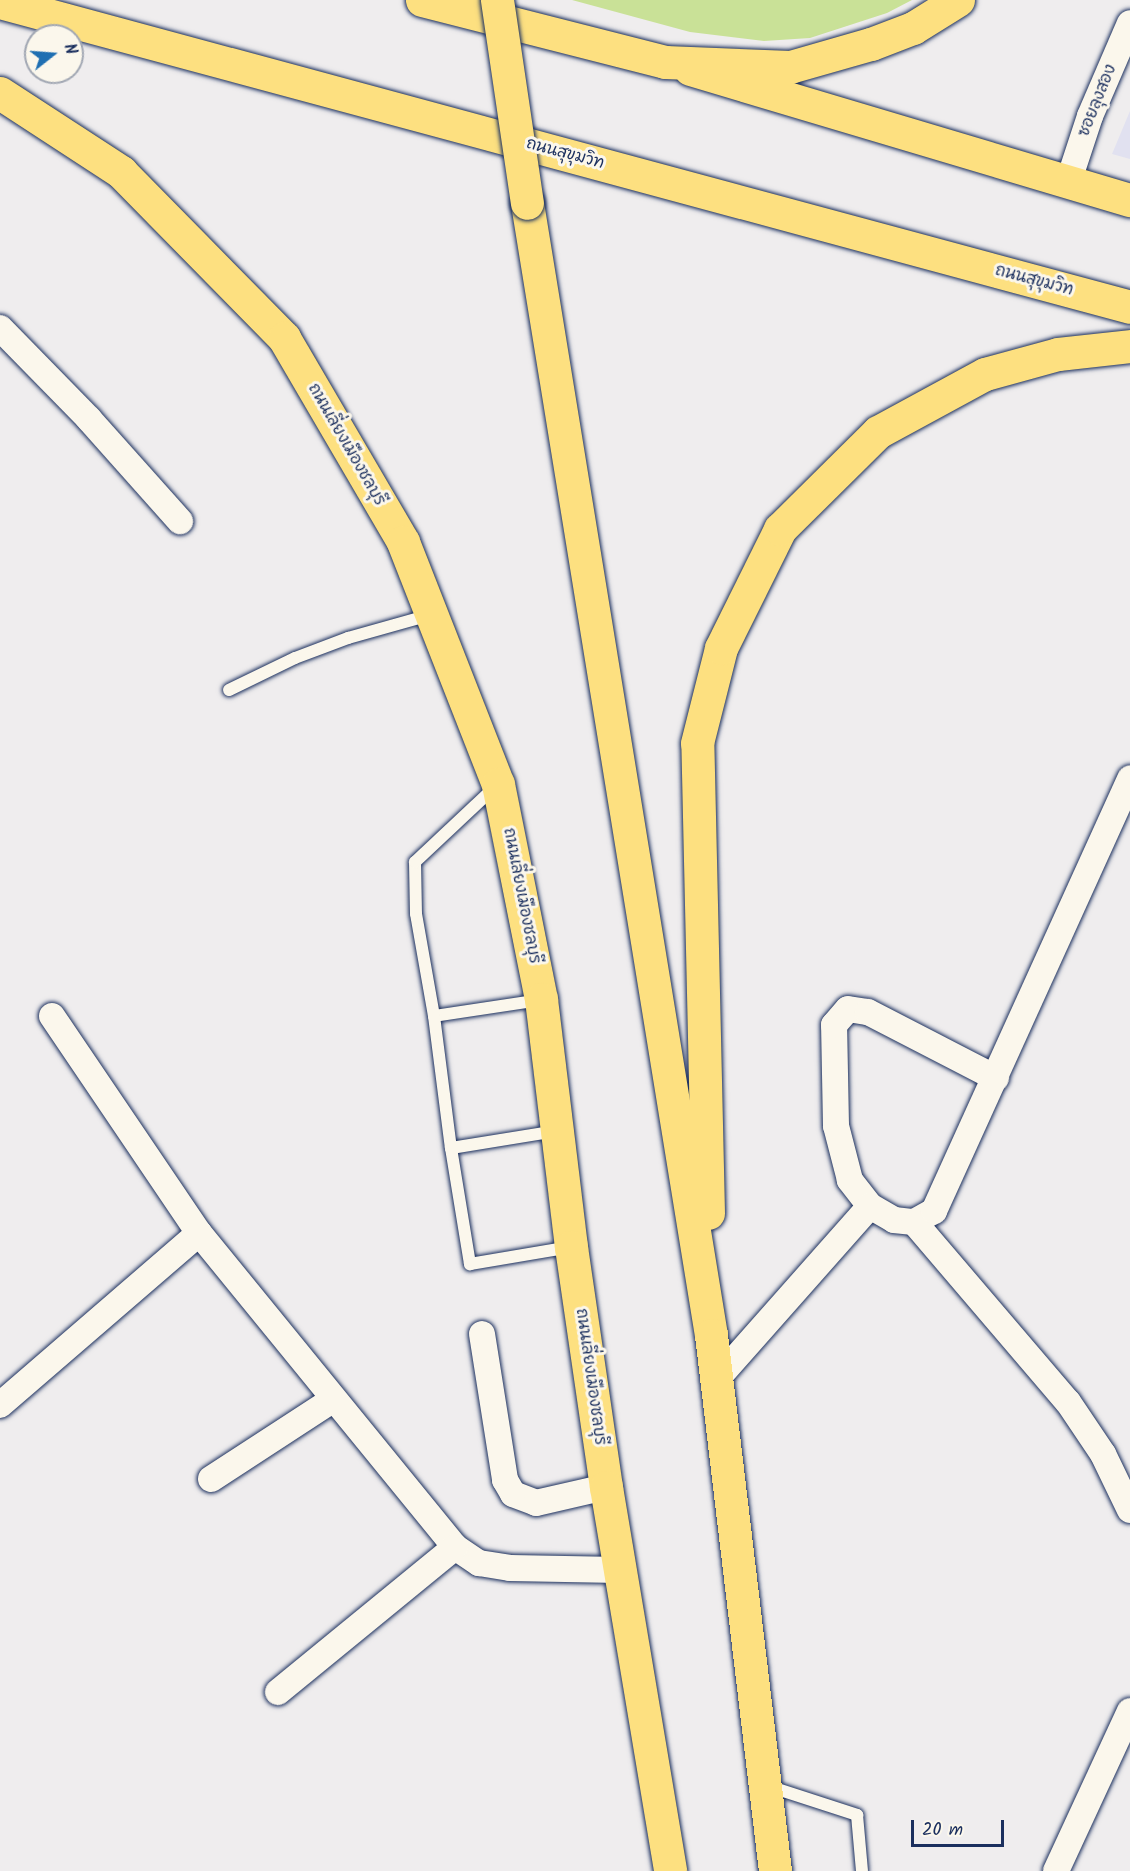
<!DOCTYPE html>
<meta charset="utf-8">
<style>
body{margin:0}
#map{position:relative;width:1130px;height:1871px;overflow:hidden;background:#efedee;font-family:Kalam,"Playpen Sans Thai",sans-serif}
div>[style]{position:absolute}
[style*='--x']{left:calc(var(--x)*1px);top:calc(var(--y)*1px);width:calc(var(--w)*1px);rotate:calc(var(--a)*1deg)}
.built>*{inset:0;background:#e1e1f0}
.green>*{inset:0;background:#c9e197}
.roads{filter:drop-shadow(0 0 2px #1b2f5e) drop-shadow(0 0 2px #1b2f5e)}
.lane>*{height:12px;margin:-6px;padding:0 6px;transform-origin:6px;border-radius:6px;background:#fbf7ec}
.street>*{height:26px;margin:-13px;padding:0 13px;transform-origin:13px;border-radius:13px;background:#fbf7ec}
.primary>*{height:33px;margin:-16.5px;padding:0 16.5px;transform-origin:16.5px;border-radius:16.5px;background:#fde080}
.highway>*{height:33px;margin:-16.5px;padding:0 16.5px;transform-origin:16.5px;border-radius:16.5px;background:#fde080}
.bridges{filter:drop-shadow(0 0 2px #1b2f5e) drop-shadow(0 0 2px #1b2f5e)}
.highway-bridge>*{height:33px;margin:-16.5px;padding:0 16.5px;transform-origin:16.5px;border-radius:16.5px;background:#fde080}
span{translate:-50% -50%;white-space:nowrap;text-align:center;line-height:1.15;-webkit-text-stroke:6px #fbf7ec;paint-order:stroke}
.street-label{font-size:16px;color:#1b2f5e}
.north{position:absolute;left:24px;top:24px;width:60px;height:60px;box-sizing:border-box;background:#fbf7ec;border:2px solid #a1a7b3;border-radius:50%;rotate:73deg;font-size:16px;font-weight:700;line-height:24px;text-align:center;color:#1b2f5e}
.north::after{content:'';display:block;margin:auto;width:21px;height:27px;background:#1f6fb2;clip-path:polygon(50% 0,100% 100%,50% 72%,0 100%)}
.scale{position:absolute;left:911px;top:1820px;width:93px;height:27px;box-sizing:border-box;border:3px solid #1b2f5e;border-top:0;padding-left:8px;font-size:18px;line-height:21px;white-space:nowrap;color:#1b2f5e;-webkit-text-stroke:4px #fbf7ec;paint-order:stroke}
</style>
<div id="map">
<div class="built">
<i style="clip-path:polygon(1130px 111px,1130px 159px,1112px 154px)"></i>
</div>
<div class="green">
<i style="clip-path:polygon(572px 0,912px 0,887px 13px,810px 38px,764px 41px,690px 32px)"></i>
</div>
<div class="roads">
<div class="lane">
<i style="--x:229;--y:690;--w:73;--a:-25.9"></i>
<i style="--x:295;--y:658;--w:57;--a:-20.7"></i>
<i style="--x:348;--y:638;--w:85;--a:-15.7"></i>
<i style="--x:540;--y:1000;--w:107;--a:171.4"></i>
<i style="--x:434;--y:1016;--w:133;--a:82.7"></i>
<i style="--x:451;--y:1148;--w:118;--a:80.7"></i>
<i style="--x:470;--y:1264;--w:102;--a:-9.6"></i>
<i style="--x:434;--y:1016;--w:104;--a:-100"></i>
<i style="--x:416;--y:914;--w:52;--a:-91.1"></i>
<i style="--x:415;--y:862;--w:110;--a:-43.2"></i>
<i style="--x:451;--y:1148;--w:106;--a:-9.2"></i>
<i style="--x:768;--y:1786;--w:94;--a:18"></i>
<i style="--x:857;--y:1815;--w:56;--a:84.9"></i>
</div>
<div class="street">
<i style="--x:1069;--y:180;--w:67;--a:-71.8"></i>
<i style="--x:1090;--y:116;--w:101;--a:-66.7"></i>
<i style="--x:0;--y:328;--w:127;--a:45.6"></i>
<i style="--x:89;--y:419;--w:137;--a:48.3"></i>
<i style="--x:52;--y:1016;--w:262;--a:55.9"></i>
<i style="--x:870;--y:1206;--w:33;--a:-128"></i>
<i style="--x:850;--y:1180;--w:56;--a:-104.5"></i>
<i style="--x:836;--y:1126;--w:101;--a:-91.1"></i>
<i style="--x:834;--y:1025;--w:21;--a:-49"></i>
<i style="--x:848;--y:1009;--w:20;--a:9"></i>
<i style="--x:868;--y:1012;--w:144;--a:27.3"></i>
<i style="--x:914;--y:1222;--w:237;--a:49.5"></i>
<i style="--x:1068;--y:1402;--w:63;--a:56.1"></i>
<i style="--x:1103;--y:1454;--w:62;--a:64.3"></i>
<i style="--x:482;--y:1334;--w:148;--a:81"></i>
<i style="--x:505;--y:1480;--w:16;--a:60"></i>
<i style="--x:513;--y:1494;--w:25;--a:21"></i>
<i style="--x:536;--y:1503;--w:72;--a:-12.9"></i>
<i style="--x:717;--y:1379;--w:231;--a:-48.5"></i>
<i style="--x:870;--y:1206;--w:28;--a:30"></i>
<i style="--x:894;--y:1220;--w:20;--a:6"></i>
<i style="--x:914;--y:1222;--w:23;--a:-29"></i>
<i style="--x:934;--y:1211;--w:475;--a:-65.6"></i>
<i style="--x:0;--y:1405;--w:263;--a:-40.8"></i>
<i style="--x:199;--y:1233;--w:405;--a:50.8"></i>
<i style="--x:455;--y:1547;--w:29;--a:34"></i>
<i style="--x:479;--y:1563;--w:31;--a:9"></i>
<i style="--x:510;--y:1568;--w:110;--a:1"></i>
<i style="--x:211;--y:1479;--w:145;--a:-33.1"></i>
<i style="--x:278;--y:1692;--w:229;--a:-39.3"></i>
<i style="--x:1056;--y:1871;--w:176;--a:-65.2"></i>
</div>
<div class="primary">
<i style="--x:0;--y:2;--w:1170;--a:15.1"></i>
<i style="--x:690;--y:69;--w:459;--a:16.6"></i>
</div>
<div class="highway">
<i style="--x:422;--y:0;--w:251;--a:14.3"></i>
<i style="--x:665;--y:62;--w:125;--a:2.3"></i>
<i style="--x:790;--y:67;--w:84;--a:-15.9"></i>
<i style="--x:871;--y:44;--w:45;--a:-20.9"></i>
<i style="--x:913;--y:28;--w:53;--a:-31.9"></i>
<i style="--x:0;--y:93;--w:145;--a:33.1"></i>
<i style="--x:121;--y:172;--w:233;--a:45.5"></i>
<i style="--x:284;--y:338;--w:236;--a:59.7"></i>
<i style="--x:403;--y:542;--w:260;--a:68.6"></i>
<i style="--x:498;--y:784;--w:219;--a:78.7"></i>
<i style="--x:541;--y:999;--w:250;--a:83.1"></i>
<i style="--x:571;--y:1247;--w:243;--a:81.7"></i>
<i style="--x:606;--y:1487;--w:389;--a:80.5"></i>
<i style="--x:527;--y:203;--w:1147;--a:80.77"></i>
<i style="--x:711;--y:1335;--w:540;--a:83.19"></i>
<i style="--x:708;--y:1213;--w:470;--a:-91.3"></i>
<i style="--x:697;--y:743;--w:98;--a:-75.8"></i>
<i style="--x:721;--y:648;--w:133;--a:-63.6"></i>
<i style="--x:780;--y:529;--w:138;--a:-44.7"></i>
<i style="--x:878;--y:432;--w:122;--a:-28.5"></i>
<i style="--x:985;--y:374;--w:76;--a:-15.3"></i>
<i style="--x:1058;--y:354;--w:72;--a:-6.3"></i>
</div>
</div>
<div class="bridges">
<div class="highway-bridge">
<i style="--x:497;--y:0;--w:205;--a:81.6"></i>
</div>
</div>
<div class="street-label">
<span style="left:1098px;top:101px;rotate:-68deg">ซอยลุงสอง</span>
<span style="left:565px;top:154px;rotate:15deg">ถนนสุขุมวิท</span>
<span style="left:1034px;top:281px;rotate:15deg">ถนนสุขุมวิท</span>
<span style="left:346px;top:445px;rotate:60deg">ถนนเลี่ยงเมืองชลบุรี</span>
<span style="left:521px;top:896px;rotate:79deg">ถนนเลี่ยงเมืองชลบุรี</span>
<span style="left:590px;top:1377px;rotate:82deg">ถนนเลี่ยงเมืองชลบุรี</span>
</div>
<div class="north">N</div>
<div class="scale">20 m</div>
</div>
